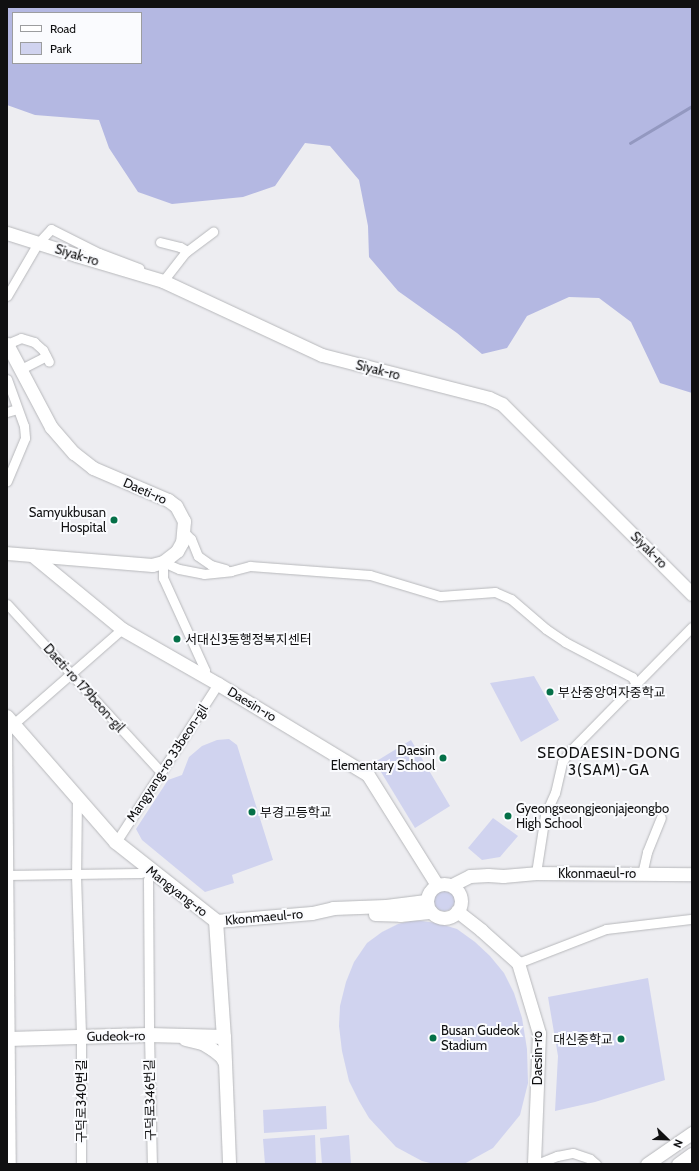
<!DOCTYPE html>
<meta charset="utf-8">
<style>
body{margin:0}
#map{position:relative;width:699px;height:1171px;overflow:hidden;background:#ededf1;font-family:Cabin,"Noto Sans KR",sans-serif}
div>[style]{position:absolute}
[style*='--x']{left:calc(var(--x)*1px);top:calc(var(--y)*1px);width:calc(var(--w)*1px);rotate:calc(var(--a)*1deg)}
.green>*{inset:0;background:#d0d3ef}
.round{border-radius:50%}
.forest>*{inset:0;background:#b4b8e2}
.stream>*{height:2.5px;margin:-1.25px;padding:0 1.25px;transform-origin:1.25px;border-radius:1.25px;background:#9398c0}
.roads{filter:drop-shadow(0 0 1px #b7b8bb) drop-shadow(0 0 1px #b7b8bb)}
.street>*{height:9px;margin:-4.5px;padding:0 4.5px;transform-origin:4.5px;border-radius:4.5px;background:#fff}
.secondary>*{height:13px;margin:-6.5px;padding:0 6.5px;transform-origin:6.5px;border-radius:6.5px;background:#fff}
.secondary>.ring{margin:-6.5px;padding:0;box-sizing:content-box;background:none;border:13px solid #fff;border-radius:50%}
.primary>*{height:14px;margin:-7px;padding:0 7px;transform-origin:7px;border-radius:7px;background:#fff}
.dots>*{width:11px;height:11px;translate:-50% -50%;box-sizing:border-box;border:2px solid #fafbfe;border-radius:50%}
span{translate:-50% -50%;white-space:nowrap;text-align:center;line-height:1.15;-webkit-text-stroke:4px #fafbfe;paint-order:stroke}
.street-label{font-size:13px;color:#101011}
.poi-label{font-size:13px;color:#101011}
.right{translate:-100% -50%;text-align:right}
.left{translate:0 -50%;text-align:left}
.quarter-label{font-size:15px;color:#101011;letter-spacing:1px}
.frame{position:absolute;inset:0;border:8px solid #101011;pointer-events:none}
.legend{position:absolute;left:12px;top:12px;width:130px;height:52px;box-sizing:border-box;background:#fafbfe;border:1px solid #9c9d9f;margin:0;padding:5px 7px;list-style:none;font-size:12px;color:#101011}
.legend li{display:flex;align-items:center;gap:8px;height:20px}
.legend b{width:20px;border:1px solid #9c9d9f}
.north{position:absolute;left:647px;top:1119px;width:40px;height:40px;-webkit-text-stroke:3px #fafbfe;paint-order:stroke;rotate:113deg;font-size:11px;font-weight:700;line-height:16px;text-align:center;color:#101011}
.north::after{content:'';display:block;margin:auto;width:14px;height:18px;background:#101011;clip-path:polygon(50% 0,100% 100%,50% 72%,0 100%)}
</style>
<div id="map">
<div class="green">
<i style="clip-path:polygon(534px 676px,559px 720px,521px 742px,490px 683px)"></i>
<i style="clip-path:polygon(229px 739px,237px 745px,273px 860px,232px 875px,234px 883px,205px 892px,142px 840px,136px 829px,168px 780px,182px 775px,189px 757px,202px 746px,217px 740px)"></i>
<i style="clip-path:polygon(411px 740px,450px 806px,415px 828px,375px 762px)"></i>
<i style="clip-path:polygon(493px 818px,518px 836px,500px 857px,482px 860px,468px 848px)"></i>
<i class="round" style="left:433px;top:889px;width:22px;height:22px"></i>
<i style="clip-path:polygon(414px 920px,437px 923px,457px 929px,475px 942px,490px 956px,504px 973px,514px 993px,522px 1018px,527px 1049px,528px 1083px,520px 1115px,493px 1148px,464px 1164px,434px 1164px,422px 1161px,396px 1147px,369px 1118px,359px 1101px,349px 1081px,342px 1051px,339px 1026px,340px 1006px,346px 982px,354px 962px,367px 943px,382px 932px,398px 924px)"></i>
<i style="clip-path:polygon(648px 978px,665px 1080px,595px 1102px,555px 1111px,558px 1056px,548px 997px)"></i>
<i style="clip-path:polygon(326px 1106px,327px 1129px,264px 1133px,263px 1110px)"></i>
<i style="clip-path:polygon(315px 1135px,316px 1164px,265px 1164px,263px 1139px)"></i>
<i style="clip-path:polygon(349px 1135px,351px 1164px,322px 1164px,320px 1138px)"></i>
</div>
<div class="forest">
<i style="clip-path:polygon(evenodd,7px 7px,692px 7px,692px 393px,660px 383px,631px 322px,599px 298px,569px 297px,527px 316px,507px 348px,482px 354px,457px 333px,398px 291px,369px 257px,368px 226px,359px 180px,330px 146px,305px 143px,275px 186px,243px 197px,172px 204px,138px 192px,109px 148px,99px 120px,35px 115px,7px 105px,7px 7px,13px 13px,141px 13px,141px 63px,13px 63px,13px 13px)"></i>
</div>
<div class="stream">
<i style="--x:630;--y:143;--w:72;--a:-30.8"></i>
</div>
<div class="roads">
<div class="street">
<i style="--x:160;--y:242;--w:21;--a:14"></i>
<i style="--x:180;--y:247;--w:8;--a:30"></i>
<i style="--x:163;--y:281;--w:37;--a:-52"></i>
<i style="--x:186;--y:252;--w:34;--a:-37"></i>
<i style="--x:7;--y:296;--w:61;--a:-59.7"></i>
<i style="--x:38;--y:243;--w:19;--a:-47"></i>
<i style="--x:51;--y:229;--w:54;--a:26.6"></i>
<i style="--x:99;--y:253;--w:43;--a:20.6"></i>
<i style="--x:7;--y:344;--w:15;--a:-23"></i>
<i style="--x:21;--y:338;--w:14;--a:17"></i>
<i style="--x:34;--y:342;--w:12;--a:42"></i>
<i style="--x:43;--y:350;--w:13;--a:63"></i>
<i style="--x:21;--y:369;--w:28;--a:-27"></i>
<i style="--x:7;--y:379;--w:50;--a:70.1"></i>
<i style="--x:24;--y:426;--w:12;--a:85"></i>
<i style="--x:25;--y:438;--w:47;--a:112.7"></i>
<i style="--x:7;--y:412;--w:10;--a:-17"></i>
<i style="--x:184;--y:532;--w:10;--a:45"></i>
<i style="--x:191;--y:539;--w:18;--a:68"></i>
<i style="--x:198;--y:556;--w:16;--a:35"></i>
<i style="--x:211;--y:565;--w:15;--a:16"></i>
<i style="--x:7;--y:604;--w:228;--a:47.5"></i>
<i style="--x:203;--y:675;--w:5;--a:-68"></i>
<i style="--x:205;--y:670;--w:101;--a:-114.5"></i>
<i style="--x:163;--y:578;--w:16;--a:-90"></i>
<i style="--x:163;--y:562;--w:17;--a:24"></i>
<i style="--x:179;--y:569;--w:25;--a:11"></i>
<i style="--x:204;--y:574;--w:27;--a:-6"></i>
<i style="--x:231;--y:571;--w:20;--a:-15"></i>
<i style="--x:250;--y:566;--w:120;--a:4.3"></i>
<i style="--x:370;--y:575;--w:73;--a:16.7"></i>
<i style="--x:440;--y:596;--w:55;--a:-4.2"></i>
<i style="--x:495;--y:592;--w:17;--a:24"></i>
<i style="--x:511;--y:599;--w:46;--a:40.6"></i>
<i style="--x:546;--y:629;--w:23;--a:34"></i>
<i style="--x:565;--y:642;--w:76;--a:27.6"></i>
<i style="--x:632;--y:677;--w:8;--a:60"></i>
<i style="--x:10;--y:727;--w:149;--a:-41.2"></i>
<i style="--x:7;--y:733;--w:431;--a:89.5"></i>
<i style="--x:77;--y:798;--w:77;--a:90.7"></i>
<i style="--x:76;--y:875;--w:162;--a:88.2"></i>
<i style="--x:81;--y:1037;--w:127;--a:90"></i>
<i style="--x:116;--y:842;--w:188;--a:-57.2"></i>
<i style="--x:536;--y:873;--w:59;--a:-81.2"></i>
<i style="--x:545;--y:815;--w:24;--a:-66"></i>
<i style="--x:555;--y:793;--w:32;--a:-77"></i>
<i style="--x:562;--y:762;--w:12;--a:-55"></i>
<i style="--x:569;--y:752;--w:175;--a:-45.5"></i>
<i style="--x:642;--y:874;--w:23;--a:-77"></i>
<i style="--x:647;--y:852;--w:37;--a:-68"></i>
<i style="--x:7;--y:875;--w:133;--a:-0.9"></i>
<i style="--x:140;--y:873;--w:11;--a:-10"></i>
<i style="--x:151;--y:871;--w:9;--a:108"></i>
<i style="--x:148;--y:880;--w:155;--a:89.6"></i>
<i style="--x:149;--y:1035;--w:129;--a:88.7"></i>
<i style="--x:518;--y:963;--w:94;--a:-21.1"></i>
<i style="--x:606;--y:929;--w:85;--a:-6.8"></i>
<i style="--x:537;--y:1164;--w:22;--a:-22"></i>
<i style="--x:557;--y:1156;--w:16;--a:-11"></i>
<i style="--x:573;--y:1153;--w:18;--a:19"></i>
<i style="--x:590;--y:1159;--w:8;--a:40"></i>
</div>
<div class="secondary">
<i style="--x:7;--y:233;--w:72;--a:17.7"></i>
<i style="--x:76;--y:255;--w:91;--a:16.6"></i>
<i style="--x:163;--y:281;--w:175;--a:25"></i>
<i style="--x:322;--y:355;--w:172;--a:14.4"></i>
<i style="--x:489;--y:398;--w:14;--a:25"></i>
<i style="--x:502;--y:404;--w:269;--a:45"></i>
<i style="--x:7;--y:344;--w:94;--a:62.1"></i>
<i style="--x:51;--y:427;--w:35;--a:49"></i>
<i style="--x:74;--y:453;--w:24;--a:38"></i>
<i style="--x:93;--y:468;--w:82;--a:23.1"></i>
<i style="--x:168;--y:500;--w:10;--a:37"></i>
<i style="--x:176;--y:506;--w:17;--a:62"></i>
<i style="--x:184;--y:521;--w:21;--a:95"></i>
<i style="--x:182;--y:542;--w:10;--a:119"></i>
<i style="--x:177;--y:551;--w:18;--a:142"></i>
<i style="--x:163;--y:562;--w:11;--a:165"></i>
<i style="--x:152;--y:565;--w:145;--a:-175.3"></i>
<i style="--x:32;--y:555;--w:117;--a:39.4"></i>
<i style="--x:122;--y:629;--w:111;--a:29.8"></i>
<i style="--x:218;--y:684;--w:175;--a:31.2"></i>
<i style="--x:368;--y:775;--w:130;--a:57.9"></i>
<i class="ring" style="left:427px;top:884px;width:21px;height:21px"></i>
<i style="--x:452;--y:885;--w:20;--a:-27"></i>
<i style="--x:470;--y:876;--w:18;--a:-3"></i>
<i style="--x:488;--y:875;--w:15;--a:4"></i>
<i style="--x:503;--y:876;--w:33;--a:-5"></i>
<i style="--x:536;--y:873;--w:156;--a:0.4"></i>
<i style="--x:457;--y:911;--w:31;--a:38"></i>
<i style="--x:481;--y:930;--w:50;--a:41.7"></i>
<i style="--x:518;--y:963;--w:73;--a:73.3"></i>
<i style="--x:539;--y:1033;--w:131;--a:92.2"></i>
<i style="--x:375;--y:914;--w:25;--a:2"></i>
<i style="--x:400;--y:915;--w:31;--a:-6"></i>
<i style="--x:216;--y:921;--w:96;--a:-4.8"></i>
<i style="--x:312;--y:913;--w:22;--a:-13"></i>
<i style="--x:333;--y:908;--w:53;--a:-2.2"></i>
<i style="--x:386;--y:906;--w:40;--a:-7.1"></i>
<i style="--x:224;--y:1037;--w:127;--a:87.7"></i>
<i style="--x:185;--y:1039;--w:17;--a:13"></i>
<i style="--x:202;--y:1043;--w:12;--a:31"></i>
<i style="--x:212;--y:1049;--w:11;--a:38"></i>
<i style="--x:221;--y:1056;--w:8;--a:60"></i>
<i style="--x:647;--y:1164;--w:55;--a:-34.6"></i>
<i style="--x:678;--y:1164;--w:17;--a:-36"></i>
</div>
<div class="primary">
<i style="--x:7;--y:717;--w:166;--a:48.9"></i>
<i style="--x:116;--y:842;--w:127;--a:38.3"></i>
<i style="--x:216;--y:921;--w:116;--a:86.1"></i>
<i style="--x:224;--y:1037;--w:75;--a:-178.5"></i>
<i style="--x:149;--y:1035;--w:142;--a:178.4"></i>
</div>
</div>
<div class="dots">
<i style="left:114px;top:520px;background:#057048"></i>
<i style="left:177px;top:639px;background:#057048"></i>
<i style="left:550px;top:692px;background:#057048"></i>
<i style="left:443px;top:758px;background:#057048"></i>
<i style="left:252px;top:812px;background:#057048"></i>
<i style="left:508px;top:816px;background:#057048"></i>
<i style="left:433px;top:1038px;background:#057048"></i>
<i style="left:621px;top:1039px;background:#057048"></i>
</div>
<div class="street-label">
<span style="left:77px;top:255px;rotate:17deg">Siyak-ro</span>
<span style="left:378px;top:370px;rotate:14deg">Siyak-ro</span>
<span style="left:145px;top:491px;rotate:24deg">Daeti-ro</span>
<span style="left:649px;top:550px;rotate:45deg">Siyak-ro</span>
<span style="left:84px;top:688px;rotate:48deg">Daeti-ro 179beon-gil</span>
<span style="left:252px;top:704px;rotate:31deg">Daesin-ro</span>
<span style="left:167px;top:763px;rotate:-57deg">Mangyang-ro 33beon-gil</span>
<span style="left:597px;top:873px">Kkonmaeul-ro</span>
<span style="left:177px;top:891px;rotate:38deg">Mangyang-ro</span>
<span style="left:264px;top:917px;rotate:-5deg">Kkonmaeul-ro</span>
<span style="left:116px;top:1036px;rotate:-1deg">Gudeok-ro</span>
<span style="left:537px;top:1058px;rotate:-90deg">Daesin-ro</span>
<span style="left:150px;top:1100px;rotate:-91deg">구덕로346번길</span>
<span style="left:81px;top:1101px;rotate:-90deg">구덕로340번길</span>
</div>
<div class="poi-label">
<span class="right" style="left:106px;top:520px">Samyukbusan<br>Hospital</span>
<span class="left" style="left:185px;top:639px">서대신3동행정복지센터</span>
<span class="left" style="left:558px;top:692px">부산중앙여자중학교</span>
<span class="right" style="left:435px;top:758px">Daesin<br>Elementary School</span>
<span class="left" style="left:516px;top:816px">Gyeongseongjeonjajeongbo<br>High School</span>
<span class="left" style="left:260px;top:812px">부경고등학교</span>
<span class="left" style="left:441px;top:1038px">Busan Gudeok<br>Stadium</span>
<span class="right" style="left:613px;top:1039px">대신중학교</span>
</div>
<div class="quarter-label">
<span style="left:609px;top:762px">SEODAESIN-DONG<br>3(SAM)-GA</span>
</div>
<div class="frame"></div>
<ul class="legend">
<li><b style="height:5px;background:#fff"></b>Road</li>
<li><b style="height:11px;background:#d0d3ef"></b>Park</li>
</ul>
<div class="north">N</div>
</div>
